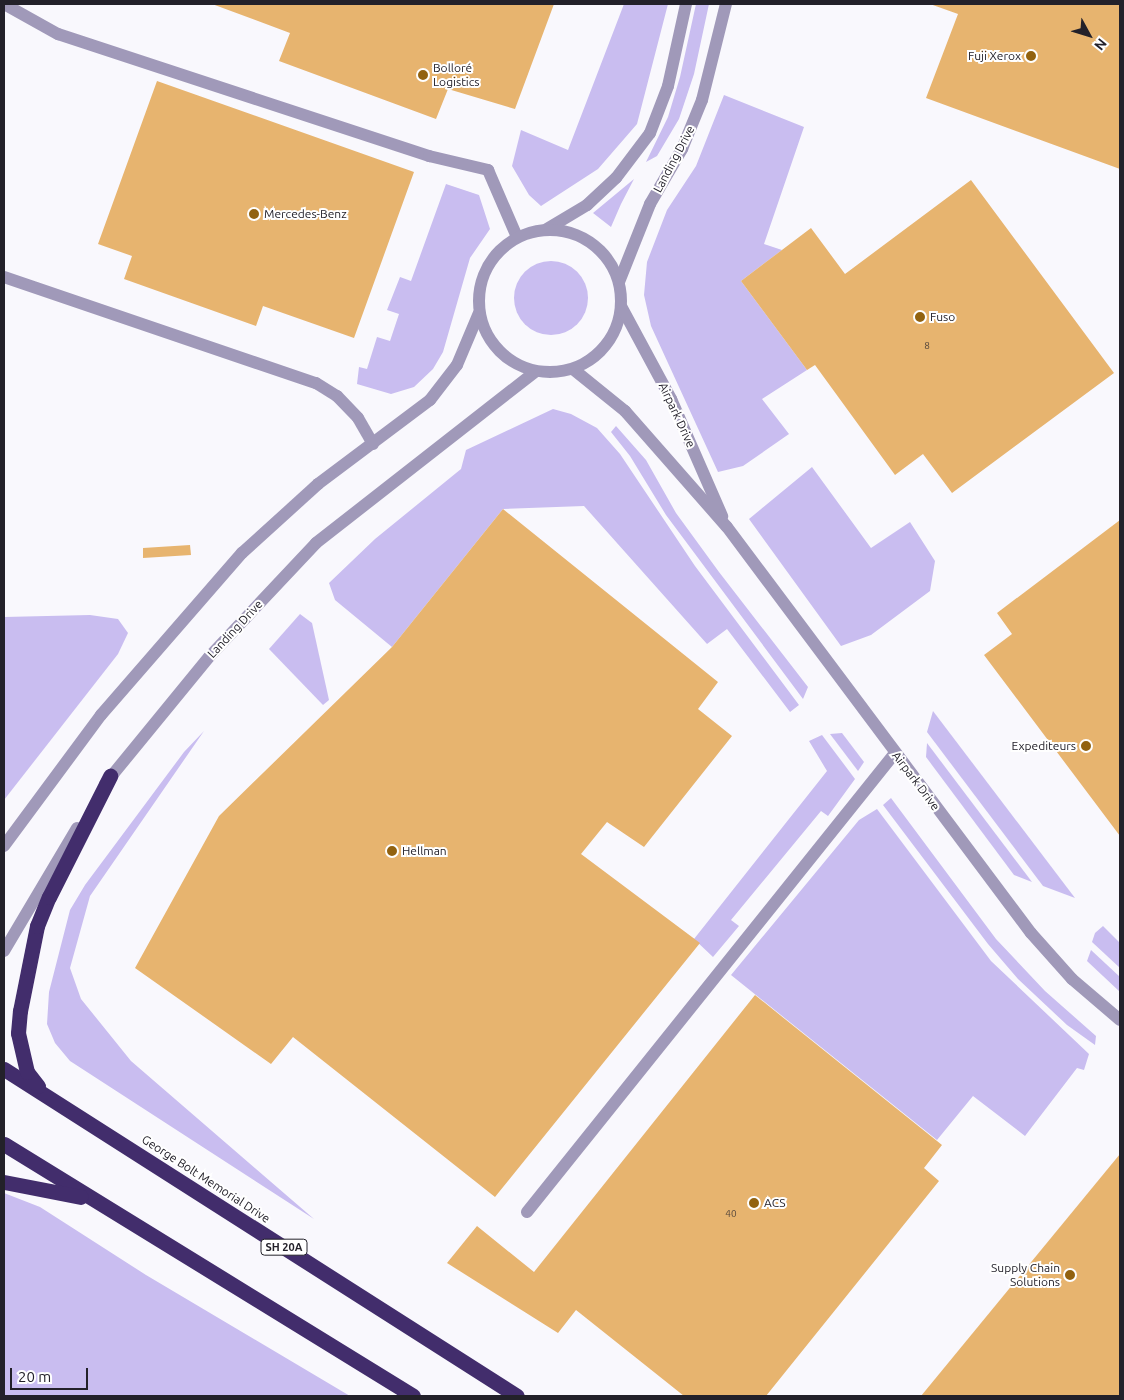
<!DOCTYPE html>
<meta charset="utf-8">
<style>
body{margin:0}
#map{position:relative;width:1124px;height:1400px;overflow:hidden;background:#f9f8fd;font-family:Ubuntu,sans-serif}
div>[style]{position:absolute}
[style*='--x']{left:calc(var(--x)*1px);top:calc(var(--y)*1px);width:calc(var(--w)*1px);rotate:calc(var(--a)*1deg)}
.green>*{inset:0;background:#c9bdf0}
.round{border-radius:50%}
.building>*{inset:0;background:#e7b46f}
.minor>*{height:12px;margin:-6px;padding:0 6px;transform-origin:6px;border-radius:6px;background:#a099b9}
.minor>.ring{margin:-6px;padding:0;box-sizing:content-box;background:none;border:12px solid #a099b9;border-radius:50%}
.highway>*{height:15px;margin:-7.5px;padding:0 7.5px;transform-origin:7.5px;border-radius:7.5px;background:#422d6c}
.dots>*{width:14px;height:14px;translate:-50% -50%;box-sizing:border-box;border:2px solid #fff;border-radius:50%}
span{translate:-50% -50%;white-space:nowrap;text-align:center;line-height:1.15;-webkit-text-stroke:4px #fff;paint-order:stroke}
.number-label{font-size:10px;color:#54463b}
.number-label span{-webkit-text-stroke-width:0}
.shield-label span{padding:1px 4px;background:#fff;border:1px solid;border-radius:4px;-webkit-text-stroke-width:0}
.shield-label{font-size:11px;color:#23212a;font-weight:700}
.poi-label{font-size:12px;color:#23212a}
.right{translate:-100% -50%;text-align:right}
.left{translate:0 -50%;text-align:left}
.street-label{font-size:12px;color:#23212a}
.frame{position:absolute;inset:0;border:5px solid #23212a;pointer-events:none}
.north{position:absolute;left:1064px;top:10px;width:50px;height:50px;-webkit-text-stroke:4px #fff;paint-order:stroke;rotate:129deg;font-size:14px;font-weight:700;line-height:20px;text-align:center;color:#23212a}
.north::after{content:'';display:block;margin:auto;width:18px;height:22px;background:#23212a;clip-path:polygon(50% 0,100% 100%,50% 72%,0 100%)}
.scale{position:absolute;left:10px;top:1368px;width:78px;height:22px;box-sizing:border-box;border:2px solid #23212a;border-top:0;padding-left:6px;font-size:15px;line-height:18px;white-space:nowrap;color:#23212a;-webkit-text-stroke:4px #fff;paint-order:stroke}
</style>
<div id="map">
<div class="green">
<i style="clip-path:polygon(624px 4px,668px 4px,637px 124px,598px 169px,541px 206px,529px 195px,512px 166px,521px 130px,568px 150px)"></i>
<i style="clip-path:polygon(696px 4px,709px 4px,694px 74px,679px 119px,657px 156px,646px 162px,668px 117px,680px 77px)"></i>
<i style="clip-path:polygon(724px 95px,804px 127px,764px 244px,782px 250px,741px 281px,807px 370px,762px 399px,789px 434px,743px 466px,718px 472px,651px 326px,644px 295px,647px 262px,667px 210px,696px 166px)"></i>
<i style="clip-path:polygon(634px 179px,621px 204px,611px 227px,593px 213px)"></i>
<i style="clip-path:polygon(446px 184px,479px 195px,490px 229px,470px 258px,443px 352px,433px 369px,414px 387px,391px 394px,357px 384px,359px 367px,367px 369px,377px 337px,390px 341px,399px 314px,387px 310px,400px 277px,411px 281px)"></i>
<i class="round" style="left:514px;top:261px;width:74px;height:74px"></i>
<i style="clip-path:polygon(553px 409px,571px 414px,597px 428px,620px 454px,695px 566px,799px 705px,790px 712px,727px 629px,707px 644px,584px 506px,503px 509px,392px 647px,335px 600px,329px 583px,375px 539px,461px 469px,466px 450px)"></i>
<i style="clip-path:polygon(616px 426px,646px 460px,676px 513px,719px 572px,808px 687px,803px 699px,666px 515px,630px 456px,611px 432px)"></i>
<i style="clip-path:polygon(812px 467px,871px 548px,910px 522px,935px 561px,930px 591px,871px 635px,841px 646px,749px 519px)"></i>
<i style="clip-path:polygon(300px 614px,312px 623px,329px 700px,323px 705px,269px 649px)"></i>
<i style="clip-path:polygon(90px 615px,118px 619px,128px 633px,118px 654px,4px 800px,4px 617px)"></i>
<i style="clip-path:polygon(933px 711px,1075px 898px,1043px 886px,927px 732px)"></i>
<i style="clip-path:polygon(204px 731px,90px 896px,70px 968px,81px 999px,131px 1061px,314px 1219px,70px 1061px,55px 1043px,47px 1024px,49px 992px,70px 910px,85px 885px,184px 752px)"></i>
<i style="clip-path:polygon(842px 733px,864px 762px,858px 771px,830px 734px)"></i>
<i style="clip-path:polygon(822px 735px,855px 779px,828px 816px,821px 811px,731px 920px,739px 926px,713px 957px,694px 939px,827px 771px,809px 741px)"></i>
<i style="clip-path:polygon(927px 743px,1032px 882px,1014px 875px,926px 757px)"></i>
<i style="clip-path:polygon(891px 798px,996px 939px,1045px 991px,1096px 1036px,1095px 1045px,1067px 1025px,1018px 979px,988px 944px,883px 805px)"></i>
<i style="clip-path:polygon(877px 809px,991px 961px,1089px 1054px,1084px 1070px,1077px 1068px,1025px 1136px,973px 1096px,937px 1140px,731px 975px,859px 820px)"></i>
<i style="clip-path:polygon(1103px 926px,1120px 943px,1120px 968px,1092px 942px,1095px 933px)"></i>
<i style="clip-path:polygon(1091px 950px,1120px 977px,1120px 992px,1087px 961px)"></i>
<i style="clip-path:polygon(4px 1193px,40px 1207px,146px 1275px,350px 1396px,4px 1396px)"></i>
</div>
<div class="building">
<i style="clip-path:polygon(212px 4px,554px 4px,515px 109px,448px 89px,436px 119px,279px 61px,290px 33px)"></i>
<i style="clip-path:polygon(930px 4px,1120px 4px,1120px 169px,926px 98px,958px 14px)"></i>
<i style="clip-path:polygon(157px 81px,414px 172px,354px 338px,263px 306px,256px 326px,124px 279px,132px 256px,98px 244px)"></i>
<i style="clip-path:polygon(971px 180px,1114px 373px,952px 493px,923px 454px,895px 475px,815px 365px,807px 370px,741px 281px,811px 228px,845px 274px)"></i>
<i style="clip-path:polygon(503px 509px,718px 682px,698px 709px,732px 736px,644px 847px,607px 822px,581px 854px,700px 943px,495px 1197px,293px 1037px,271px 1064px,135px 968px,219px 816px,392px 647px)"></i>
<i style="clip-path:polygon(1120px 520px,1120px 836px,984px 655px,1012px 634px,997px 613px)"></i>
<i style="clip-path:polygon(190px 545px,191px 555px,143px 558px,143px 548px)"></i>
<i style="clip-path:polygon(755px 995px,942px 1145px,924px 1168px,939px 1181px,766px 1396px,684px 1396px,576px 1310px,558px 1333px,447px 1263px,477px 1226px,534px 1272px)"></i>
<i style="clip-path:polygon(1120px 1154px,1120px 1396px,921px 1396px)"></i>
</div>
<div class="minor">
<i style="--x:4;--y:4;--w:62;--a:29.1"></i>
<i style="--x:58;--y:34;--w:391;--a:18.2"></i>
<i style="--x:429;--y:156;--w:61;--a:13.3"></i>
<i style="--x:488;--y:170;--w:73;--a:66.6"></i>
<i style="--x:547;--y:229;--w:47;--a:-31"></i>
<i style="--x:587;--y:205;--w:40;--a:-43"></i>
<i style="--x:616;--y:178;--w:56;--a:-52.9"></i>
<i style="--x:650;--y:133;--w:50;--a:-69"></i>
<i style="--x:668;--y:86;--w:84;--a:-77.6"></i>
<i class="ring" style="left:479px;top:230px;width:130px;height:130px"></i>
<i style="--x:4;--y:277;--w:330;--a:18.8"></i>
<i style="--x:316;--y:383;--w:25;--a:32"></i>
<i style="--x:337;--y:396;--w:30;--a:46"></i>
<i style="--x:358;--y:418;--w:30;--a:60"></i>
<i style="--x:619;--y:282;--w:84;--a:-68.3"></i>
<i style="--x:650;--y:204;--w:64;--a:-59.8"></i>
<i style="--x:682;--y:149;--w:53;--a:-67.8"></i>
<i style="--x:702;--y:100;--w:99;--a:-76"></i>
<i style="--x:621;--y:306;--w:106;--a:61.7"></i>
<i style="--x:671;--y:399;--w:128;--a:66.4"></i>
<i style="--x:573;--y:369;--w:67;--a:38.9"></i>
<i style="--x:625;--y:411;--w:154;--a:48.7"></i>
<i style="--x:727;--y:527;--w:507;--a:53.18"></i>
<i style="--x:1031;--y:933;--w:62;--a:48.3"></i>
<i style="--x:1072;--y:979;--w:63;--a:40.5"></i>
<i style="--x:105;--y:784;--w:164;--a:-50.7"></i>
<i style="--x:209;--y:657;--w:156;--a:-46.8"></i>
<i style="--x:316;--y:543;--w:279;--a:-38"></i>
<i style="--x:4;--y:846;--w:163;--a:-53.5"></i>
<i style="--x:101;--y:715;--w:215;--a:-49"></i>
<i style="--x:242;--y:553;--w:103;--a:-42.2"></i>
<i style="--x:318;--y:484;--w:140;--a:-36.9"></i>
<i style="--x:430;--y:400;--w:44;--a:-52.4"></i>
<i style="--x:457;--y:365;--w:56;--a:-67.1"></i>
<i style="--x:4;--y:951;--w:143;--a:-59.3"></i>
<i style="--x:527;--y:1212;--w:588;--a:-51.28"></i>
</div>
<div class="highway">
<i style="--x:4;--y:1069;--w:608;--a:32.51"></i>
<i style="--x:38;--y:1086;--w:18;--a:-128"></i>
<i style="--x:27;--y:1072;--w:40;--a:-103"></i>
<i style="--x:18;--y:1033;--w:22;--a:-85"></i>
<i style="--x:20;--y:1011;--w:87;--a:-78.7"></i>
<i style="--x:37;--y:926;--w:31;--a:-68"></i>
<i style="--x:49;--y:897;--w:136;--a:-63.2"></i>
<i style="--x:4;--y:1144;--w:480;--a:31.6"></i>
<i style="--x:4;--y:1182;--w:78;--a:11"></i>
</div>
<div class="dots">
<i style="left:1031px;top:56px;background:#926210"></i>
<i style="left:423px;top:75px;background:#926210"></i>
<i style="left:254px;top:214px;background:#926210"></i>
<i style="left:920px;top:317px;background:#926210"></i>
<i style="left:1086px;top:746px;background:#926210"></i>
<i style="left:392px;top:851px;background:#926210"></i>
<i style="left:754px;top:1203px;background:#926210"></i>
<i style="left:1070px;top:1275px;background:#926210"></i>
</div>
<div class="number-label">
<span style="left:927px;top:346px">8</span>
<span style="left:731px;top:1214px">40</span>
</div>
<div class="shield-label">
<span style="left:284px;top:1247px">SH 20A</span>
</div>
<div class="poi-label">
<span class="right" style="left:1021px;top:56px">Fuji Xerox</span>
<span class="left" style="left:433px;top:75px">Bolloré<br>Logistics</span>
<span class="left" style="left:264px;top:214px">Mercedes-Benz</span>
<span class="left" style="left:930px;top:317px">Fuso</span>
<span class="right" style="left:1076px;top:746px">Expediteurs</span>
<span class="left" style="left:402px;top:851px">Hellman</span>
<span class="left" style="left:764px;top:1203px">ACS</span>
<span class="right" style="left:1060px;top:1275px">Supply Chain<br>Solutions</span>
</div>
<div class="street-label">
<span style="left:674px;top:159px;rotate:-62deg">Landing Drive</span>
<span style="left:677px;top:415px;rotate:65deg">Airpark Drive</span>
<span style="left:235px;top:629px;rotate:-47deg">Landing Drive</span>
<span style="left:916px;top:781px;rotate:53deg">Airpark Drive</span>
<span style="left:206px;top:1179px;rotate:33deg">George Bolt Memorial Drive</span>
</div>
<div class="frame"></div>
<div class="north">N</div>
<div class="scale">20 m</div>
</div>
